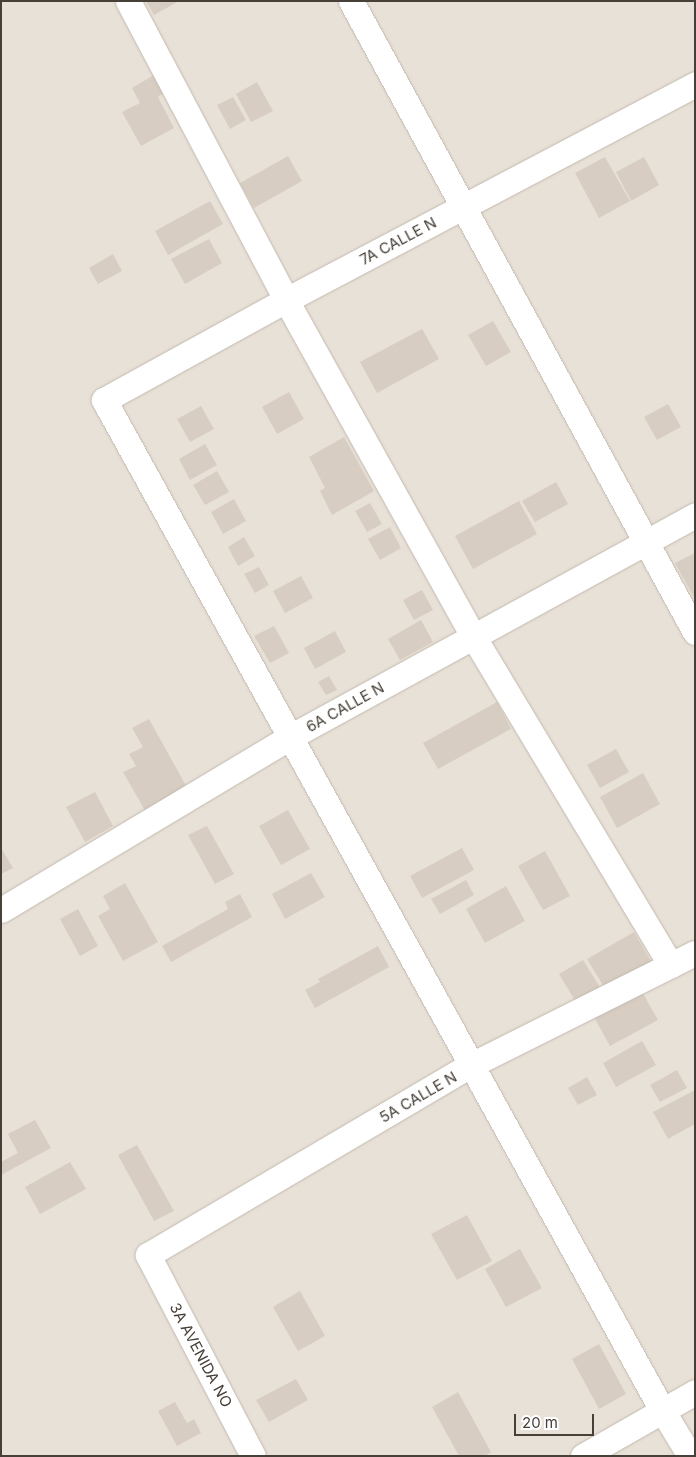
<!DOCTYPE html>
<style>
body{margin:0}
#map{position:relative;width:696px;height:1457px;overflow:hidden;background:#f4f0e9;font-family:Inter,sans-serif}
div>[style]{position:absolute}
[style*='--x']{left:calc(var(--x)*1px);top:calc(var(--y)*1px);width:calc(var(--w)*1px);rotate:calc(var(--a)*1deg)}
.residential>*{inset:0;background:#e8e1d7}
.building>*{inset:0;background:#d8cdc2}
.roads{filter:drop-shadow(0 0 1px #c2b9af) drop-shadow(0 0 1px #c2b9af)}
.minor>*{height:25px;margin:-12.5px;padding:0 12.5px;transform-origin:12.5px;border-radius:12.5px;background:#fff}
span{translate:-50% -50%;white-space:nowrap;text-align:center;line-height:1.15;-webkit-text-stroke:4px #fff;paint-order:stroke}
.street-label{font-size:15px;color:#474038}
.frame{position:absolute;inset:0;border:2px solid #474038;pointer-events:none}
.scale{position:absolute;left:514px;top:1414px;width:80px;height:22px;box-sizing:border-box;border:2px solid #474038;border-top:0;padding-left:6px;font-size:15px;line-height:18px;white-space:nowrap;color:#474038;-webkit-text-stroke:4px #fff;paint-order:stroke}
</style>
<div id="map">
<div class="residential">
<i style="clip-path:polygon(1px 1px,695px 1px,695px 1456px,1px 1456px)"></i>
</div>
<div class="building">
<i style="clip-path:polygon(146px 1px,179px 1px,154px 15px)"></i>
<i style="clip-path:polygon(154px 75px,164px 93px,158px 97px,174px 128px,141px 146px,122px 112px,140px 103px,132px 88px)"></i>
<i style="clip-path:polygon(257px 82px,273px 111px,251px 122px,236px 94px)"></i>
<i style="clip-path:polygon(233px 97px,246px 120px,230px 129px,217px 105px)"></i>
<i style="clip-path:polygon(288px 156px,302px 181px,254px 208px,240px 183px)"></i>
<i style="clip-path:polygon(605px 157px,630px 201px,599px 218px,575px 173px)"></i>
<i style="clip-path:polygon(644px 157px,659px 185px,631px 201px,616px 172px)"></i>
<i style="clip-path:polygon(210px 201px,223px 224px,168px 255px,155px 231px)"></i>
<i style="clip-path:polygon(209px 239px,222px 263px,185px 284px,171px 259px)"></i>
<i style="clip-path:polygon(113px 254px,122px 271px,98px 284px,89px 268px)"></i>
<i style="clip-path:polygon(493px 321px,511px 352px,486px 366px,468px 335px)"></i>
<i style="clip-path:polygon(422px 329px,439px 359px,377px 393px,360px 362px)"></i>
<i style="clip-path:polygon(289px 392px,304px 419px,277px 434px,262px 407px)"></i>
<i style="clip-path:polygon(668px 404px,681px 427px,657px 440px,644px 417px)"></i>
<i style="clip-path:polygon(201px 406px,214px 429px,190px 442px,177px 419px)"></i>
<i style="clip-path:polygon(344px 437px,374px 491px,332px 515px,320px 491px,325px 488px,309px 457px)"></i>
<i style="clip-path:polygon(205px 444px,217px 465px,190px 480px,179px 459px)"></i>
<i style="clip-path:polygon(217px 471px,229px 492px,205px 505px,193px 485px)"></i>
<i style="clip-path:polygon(556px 482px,568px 504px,535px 522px,522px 501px)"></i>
<i style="clip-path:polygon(234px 499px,246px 521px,223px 534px,211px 512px)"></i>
<i style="clip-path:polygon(519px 501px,537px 534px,473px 569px,455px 536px)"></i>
<i style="clip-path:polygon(370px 503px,382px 524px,367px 532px,355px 511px)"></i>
<i style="clip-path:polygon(390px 527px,401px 548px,380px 560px,368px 539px)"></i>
<i style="clip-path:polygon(244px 537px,255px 556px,238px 566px,228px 547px)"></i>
<i style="clip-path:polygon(695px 553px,695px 599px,675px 563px)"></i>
<i style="clip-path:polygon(259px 567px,269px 585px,255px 593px,244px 574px)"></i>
<i style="clip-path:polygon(301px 576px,313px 598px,285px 613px,273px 591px)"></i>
<i style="clip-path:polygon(422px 590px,433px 610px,414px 620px,403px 600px)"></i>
<i style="clip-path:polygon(421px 620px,433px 642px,400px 660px,388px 639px)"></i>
<i style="clip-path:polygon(274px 626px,289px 653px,270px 663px,254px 636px)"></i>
<i style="clip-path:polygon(335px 631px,346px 652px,315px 669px,304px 648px)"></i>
<i style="clip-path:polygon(329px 676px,337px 690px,326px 695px,318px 682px)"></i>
<i style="clip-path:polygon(497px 702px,511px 729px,438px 769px,423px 743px)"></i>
<i style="clip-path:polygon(149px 719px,189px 791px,147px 814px,123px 772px,136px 766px,129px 754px,143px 747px,132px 728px)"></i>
<i style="clip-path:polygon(616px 749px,629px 772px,600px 788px,587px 765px)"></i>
<i style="clip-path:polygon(643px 773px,660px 804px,617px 828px,600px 797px)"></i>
<i style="clip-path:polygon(95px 792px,113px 826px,85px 842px,66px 807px)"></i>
<i style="clip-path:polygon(288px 810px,310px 849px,281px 865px,259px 826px)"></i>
<i style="clip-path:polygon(207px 826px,234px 874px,215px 884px,188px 835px)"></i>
<i style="clip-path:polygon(1px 848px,13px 868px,1px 874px)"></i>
<i style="clip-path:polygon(462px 848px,474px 870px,422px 898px,410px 876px)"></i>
<i style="clip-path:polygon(545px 851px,570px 896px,543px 910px,518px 866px)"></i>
<i style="clip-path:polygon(311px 873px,325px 897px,285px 919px,272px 894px)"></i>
<i style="clip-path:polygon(466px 880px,474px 895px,440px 914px,431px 899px)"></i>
<i style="clip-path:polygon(125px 883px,158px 942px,123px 961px,98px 916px,110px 909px,103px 896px)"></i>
<i style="clip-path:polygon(506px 886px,525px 921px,485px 943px,466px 909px)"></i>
<i style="clip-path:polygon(240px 894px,252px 917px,171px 962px,162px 946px,228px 909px,225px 902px)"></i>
<i style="clip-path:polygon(78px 909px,98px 946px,80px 956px,60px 919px)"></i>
<i style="clip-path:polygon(634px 932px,653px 965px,607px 992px,587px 959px)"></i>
<i style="clip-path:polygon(378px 946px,389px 967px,315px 1008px,305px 990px,320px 982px,318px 979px)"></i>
<i style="clip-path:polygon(583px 960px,601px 989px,577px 1004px,559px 974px)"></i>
<i style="clip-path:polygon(641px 990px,658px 1020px,610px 1046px,594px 1017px)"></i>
<i style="clip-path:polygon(642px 1041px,656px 1065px,616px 1087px,603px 1063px)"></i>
<i style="clip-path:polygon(677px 1070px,687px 1088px,660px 1102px,650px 1085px)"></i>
<i style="clip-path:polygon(587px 1077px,597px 1095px,578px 1105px,568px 1088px)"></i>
<i style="clip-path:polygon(695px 1090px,695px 1124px,668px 1139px,653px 1112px)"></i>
<i style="clip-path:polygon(35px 1120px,51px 1148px,1px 1175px,1px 1162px,18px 1153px,8px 1134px)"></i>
<i style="clip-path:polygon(137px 1145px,174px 1211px,154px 1221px,118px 1155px)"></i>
<i style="clip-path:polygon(70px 1162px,86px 1189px,40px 1214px,25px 1187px)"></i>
<i style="clip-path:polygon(467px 1215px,492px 1261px,457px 1280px,431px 1234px)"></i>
<i style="clip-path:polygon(520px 1249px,542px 1288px,506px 1307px,485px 1269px)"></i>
<i style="clip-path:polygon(300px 1291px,325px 1336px,298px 1351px,273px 1307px)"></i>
<i style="clip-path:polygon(599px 1344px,626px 1394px,599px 1409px,572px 1359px)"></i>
<i style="clip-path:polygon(296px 1379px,308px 1400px,269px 1422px,256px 1400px)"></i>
<i style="clip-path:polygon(458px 1392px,491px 1452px,485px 1456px,459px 1456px,432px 1407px)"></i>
<i style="clip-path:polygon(175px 1402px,187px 1423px,194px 1419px,201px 1433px,177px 1446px,158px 1411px)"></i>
</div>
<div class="roads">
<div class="minor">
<i style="--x:128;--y:1;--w:338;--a:62.1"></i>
<i style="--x:286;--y:300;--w:385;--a:60.9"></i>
<i style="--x:473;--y:636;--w:384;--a:59"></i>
<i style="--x:351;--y:1;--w:719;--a:61.4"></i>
<i style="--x:1;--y:910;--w:337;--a:-30.9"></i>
<i style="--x:290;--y:737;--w:462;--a:-28.7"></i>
<i style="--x:253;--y:1456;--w:227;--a:-117.6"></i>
<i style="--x:148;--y:1255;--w:375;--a:-30.5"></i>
<i style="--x:471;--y:1065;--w:250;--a:-26.6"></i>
<i style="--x:583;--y:1456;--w:129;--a:-29.7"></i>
<i style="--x:690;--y:1456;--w:54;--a:-121.3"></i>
<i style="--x:662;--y:1410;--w:1154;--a:-118.92"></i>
<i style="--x:104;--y:400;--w:208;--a:-28.8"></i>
<i style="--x:286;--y:300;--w:463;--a:-27.8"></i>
</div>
</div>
<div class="street-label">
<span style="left:398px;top:241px;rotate:-28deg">7A CALLE N</span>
<span style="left:345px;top:707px;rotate:-29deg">6A CALLE N</span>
<span style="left:418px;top:1097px;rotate:-30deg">5A CALLE N</span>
<span style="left:201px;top:1355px;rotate:62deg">3A AVENIDA NO</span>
</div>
<div class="frame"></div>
<div class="scale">20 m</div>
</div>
